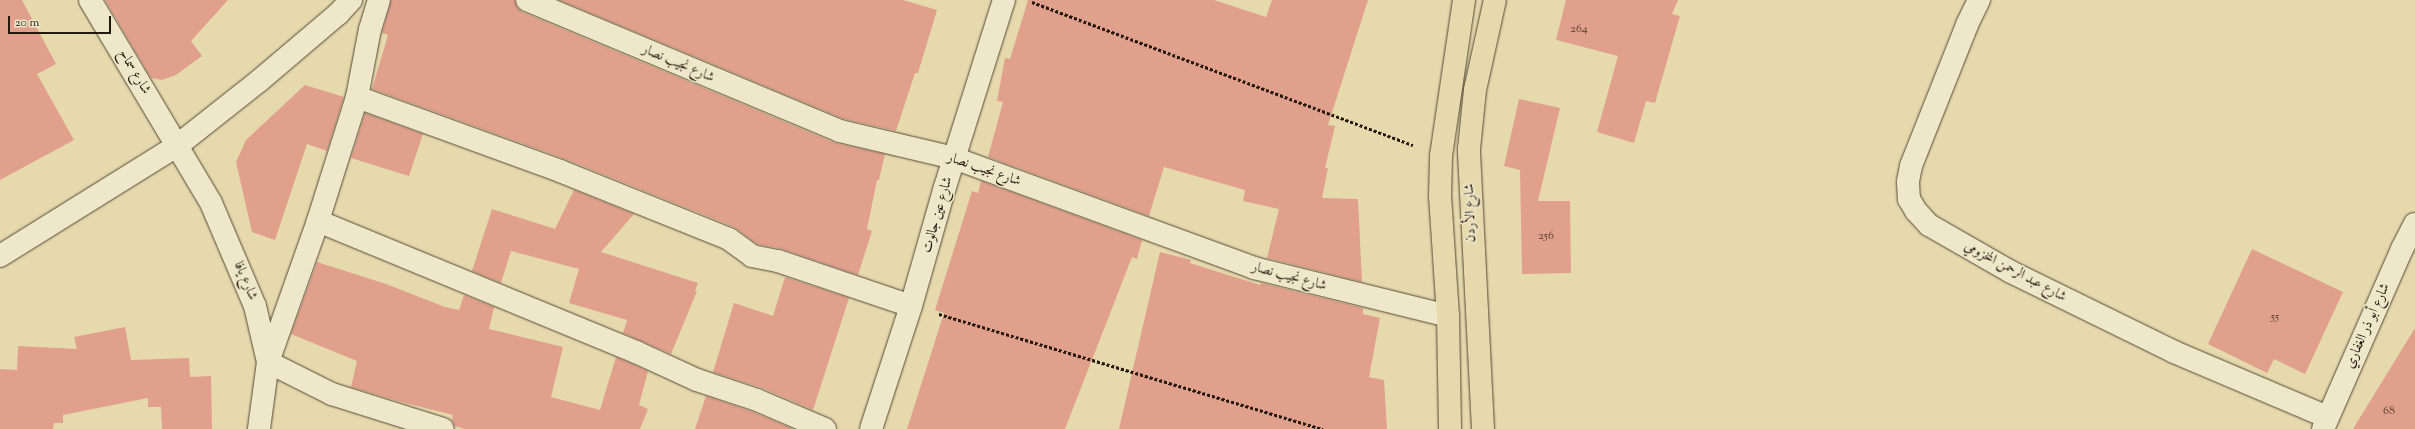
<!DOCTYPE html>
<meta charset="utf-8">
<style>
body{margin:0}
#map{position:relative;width:2415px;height:429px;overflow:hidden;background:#e6daad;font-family:"Sorts Mill Goudy",Amiri,serif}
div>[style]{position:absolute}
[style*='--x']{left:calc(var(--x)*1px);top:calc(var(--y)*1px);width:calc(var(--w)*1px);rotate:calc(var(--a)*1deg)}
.building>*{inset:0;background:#e1a08c}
.path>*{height:2.5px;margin-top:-1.25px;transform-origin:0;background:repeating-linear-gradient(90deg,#24180f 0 3px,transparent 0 5px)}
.roads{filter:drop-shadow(0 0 1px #544836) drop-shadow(0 0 1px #544836)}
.minor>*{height:22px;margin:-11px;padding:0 11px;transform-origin:11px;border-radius:11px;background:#efe7ca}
.highway>*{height:22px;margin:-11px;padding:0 11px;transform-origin:11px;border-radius:11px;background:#e6daad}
span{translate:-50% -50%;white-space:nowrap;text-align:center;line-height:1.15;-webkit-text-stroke:3px #efe7ca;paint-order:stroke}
.number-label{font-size:12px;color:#533a2e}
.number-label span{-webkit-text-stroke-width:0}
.street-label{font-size:14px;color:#24180f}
.scale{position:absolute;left:8px;top:16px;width:103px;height:18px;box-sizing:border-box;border:2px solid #24180f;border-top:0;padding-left:5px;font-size:12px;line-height:14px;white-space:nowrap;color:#24180f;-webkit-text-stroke:3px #efe7ca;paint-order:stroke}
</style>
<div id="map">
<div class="building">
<i style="clip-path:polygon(0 0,22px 0,56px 64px,37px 74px,74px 140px,0 180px)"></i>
<i style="clip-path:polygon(105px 0,228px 0,191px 41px,202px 56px,176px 75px,162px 80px,151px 78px)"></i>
<i style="clip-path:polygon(391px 0,515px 0,517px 7px,522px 12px,835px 143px,885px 154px,879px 180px,877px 180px,867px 229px,872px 231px,858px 275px,782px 249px,757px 244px,734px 227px,565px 159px,372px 89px,388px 35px,382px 33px)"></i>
<i style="clip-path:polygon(559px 0,903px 0,937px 10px,918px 73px,915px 73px,896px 131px,844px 119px)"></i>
<i style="clip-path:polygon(1028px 0,1214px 0,1266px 17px,1272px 0,1368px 0,1328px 125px,1335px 126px,1325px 168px,1328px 168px,1322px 198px,1358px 199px,1362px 282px,1267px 258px,1279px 209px,1243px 201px,1245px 190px,1164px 167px,1149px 216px,988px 157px,1003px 102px,997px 101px,1005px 58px,1010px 59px)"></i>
<i style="clip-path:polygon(1566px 0,1678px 0,1672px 14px,1680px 16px,1655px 103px,1646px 101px,1634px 143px,1597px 132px,1618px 56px,1556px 40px)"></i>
<i style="clip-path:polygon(305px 85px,344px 97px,327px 151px,307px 144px,275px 240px,252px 232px,236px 162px,246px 140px)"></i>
<i style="clip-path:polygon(1519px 99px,1560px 108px,1538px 201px,1570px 201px,1571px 273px,1522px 274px,1520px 170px,1504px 166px)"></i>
<i style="clip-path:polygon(365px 113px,423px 134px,409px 176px,351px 158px)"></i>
<i style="clip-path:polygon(981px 181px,1142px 240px,1137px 259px,1132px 257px,1065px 429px,907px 429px,944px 313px,935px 310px,972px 191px,978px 193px)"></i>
<i style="clip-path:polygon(574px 190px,634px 214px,601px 252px,698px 283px,695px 291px,697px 291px,671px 354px,623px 333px,627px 320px,569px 303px,579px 269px,511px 251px,501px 283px,472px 271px,492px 209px,555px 229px)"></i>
<i style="clip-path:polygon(2252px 249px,2343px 292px,2305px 374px,2274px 359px,2267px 373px,2208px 344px)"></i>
<i style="clip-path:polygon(1160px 252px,1191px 260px,1190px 263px,1260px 285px,1261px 283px,1363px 308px,1363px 314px,1380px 318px,1369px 377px,1384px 380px,1387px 429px,1119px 429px)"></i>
<i style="clip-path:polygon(317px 262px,386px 284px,445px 307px,459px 310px,464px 295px,494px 307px,489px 329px,563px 347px,551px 397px,600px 410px,616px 357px,648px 371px,639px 405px,648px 409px,640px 429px,465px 429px,455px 426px,452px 420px,453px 415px,397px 401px,351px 387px,357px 361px,291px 334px)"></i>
<i style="clip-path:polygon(785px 277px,849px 298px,813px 410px,762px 388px,713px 372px,734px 303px,773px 316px)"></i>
<i style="clip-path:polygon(125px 327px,131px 360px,189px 358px,190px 377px,211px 376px,212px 429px,162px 429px,161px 407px,148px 407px,148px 398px,63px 415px,63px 423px,54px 423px,53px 429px,0 429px,0 369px,17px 370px,18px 346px,77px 349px,74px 337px)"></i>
<i style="clip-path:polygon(2415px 328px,2415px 429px,2353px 429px)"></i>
<i style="clip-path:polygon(706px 396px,753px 412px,793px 429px,695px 429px)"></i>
</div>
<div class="path">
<i style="--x:1032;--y:2;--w:407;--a:20.6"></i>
<i style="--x:939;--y:314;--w:401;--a:16.7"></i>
</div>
<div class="roads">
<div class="minor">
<i style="--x:90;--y:0;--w:236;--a:59.2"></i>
<i style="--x:211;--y:203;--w:112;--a:66.9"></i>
<i style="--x:255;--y:306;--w:57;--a:76.9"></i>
<i style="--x:268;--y:362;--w:68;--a:97.7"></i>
<i style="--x:379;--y:0;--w:30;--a:107"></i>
<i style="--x:370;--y:29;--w:69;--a:100.8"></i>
<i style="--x:357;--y:97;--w:130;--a:107.5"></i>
<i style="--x:318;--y:221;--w:150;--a:109.5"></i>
<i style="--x:268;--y:362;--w:72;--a:26.6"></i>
<i style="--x:332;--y:394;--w:116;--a:17.5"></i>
<i style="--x:527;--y:0;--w:339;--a:22.7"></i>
<i style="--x:840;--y:131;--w:117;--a:13.3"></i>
<i style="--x:954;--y:158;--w:320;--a:20.1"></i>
<i style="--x:1254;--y:268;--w:200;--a:13.9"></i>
<i style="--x:1979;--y:0;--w:28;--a:116"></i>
<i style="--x:1967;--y:25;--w:152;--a:111.7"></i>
<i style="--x:1911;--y:166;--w:16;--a:101"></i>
<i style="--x:1908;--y:182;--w:17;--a:87"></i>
<i style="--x:1909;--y:199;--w:14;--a:60"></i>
<i style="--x:1916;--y:211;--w:19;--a:47"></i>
<i style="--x:1929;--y:225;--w:95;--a:29.8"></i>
<i style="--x:2011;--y:272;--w:182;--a:26.1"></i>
<i style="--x:2174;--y:352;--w:166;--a:23"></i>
<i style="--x:357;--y:97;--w:216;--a:20"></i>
<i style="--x:560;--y:171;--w:182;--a:21.9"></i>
<i style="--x:729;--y:239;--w:29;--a:36"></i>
<i style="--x:752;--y:256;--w:26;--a:11"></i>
<i style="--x:778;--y:261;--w:140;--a:18.7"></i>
<i style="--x:318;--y:221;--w:344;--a:22.4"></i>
<i style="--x:636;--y:352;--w:67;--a:24.7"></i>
<i style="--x:697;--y:380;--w:63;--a:18.4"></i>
<i style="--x:757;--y:400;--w:74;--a:23.1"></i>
<i style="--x:0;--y:256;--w:210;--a:-31.9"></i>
<i style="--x:178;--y:145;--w:103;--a:-38.3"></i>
<i style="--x:259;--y:81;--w:104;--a:-40.3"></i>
<i style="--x:338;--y:14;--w:19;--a:-47"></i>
<i style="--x:871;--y:429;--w:129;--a:-72"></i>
<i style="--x:911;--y:306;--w:124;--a:-74.1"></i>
<i style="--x:945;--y:187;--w:196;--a:-72.5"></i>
<i style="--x:2323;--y:429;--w:197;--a:-66.3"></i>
<i style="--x:2402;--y:249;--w:28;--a:-63"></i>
</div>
<div class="highway">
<i style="--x:1450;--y:429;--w:113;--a:-91"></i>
<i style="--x:1448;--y:316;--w:119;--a:-93.8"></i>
<i style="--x:1440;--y:197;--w:41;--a:-88.6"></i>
<i style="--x:1441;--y:156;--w:158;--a:-81.6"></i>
<i style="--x:1483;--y:429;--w:280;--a:-92.9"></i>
<i style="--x:1469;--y:149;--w:59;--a:-84.2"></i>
<i style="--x:1475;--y:90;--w:92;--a:-77.5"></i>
</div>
</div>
<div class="number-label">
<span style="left:1579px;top:30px">264</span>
<span style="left:1546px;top:237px">256</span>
<span style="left:2275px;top:318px">55</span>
<span style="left:2389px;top:412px">68</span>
</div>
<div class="street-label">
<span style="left:678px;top:64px;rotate:23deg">شارع نجيب نصار</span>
<span style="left:134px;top:72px;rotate:59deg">شارع سماح</span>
<span style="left:984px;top:170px;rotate:19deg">شارع نجيب نصار</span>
<span style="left:1471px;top:213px;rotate:-92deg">شارع الأردن</span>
<span style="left:938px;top:215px;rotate:-74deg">شارع عين جالوت</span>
<span style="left:2015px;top:272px;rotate:28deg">شارع عبد الرحمن المخزومي</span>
<span style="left:1289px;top:277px;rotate:15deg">شارع نجيب نصار</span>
<span style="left:245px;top:281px;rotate:67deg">شارع يافا</span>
<span style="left:2368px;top:326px;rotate:-66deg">شارع أبو ذر الغفاري</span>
</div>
<div class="scale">20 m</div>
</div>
